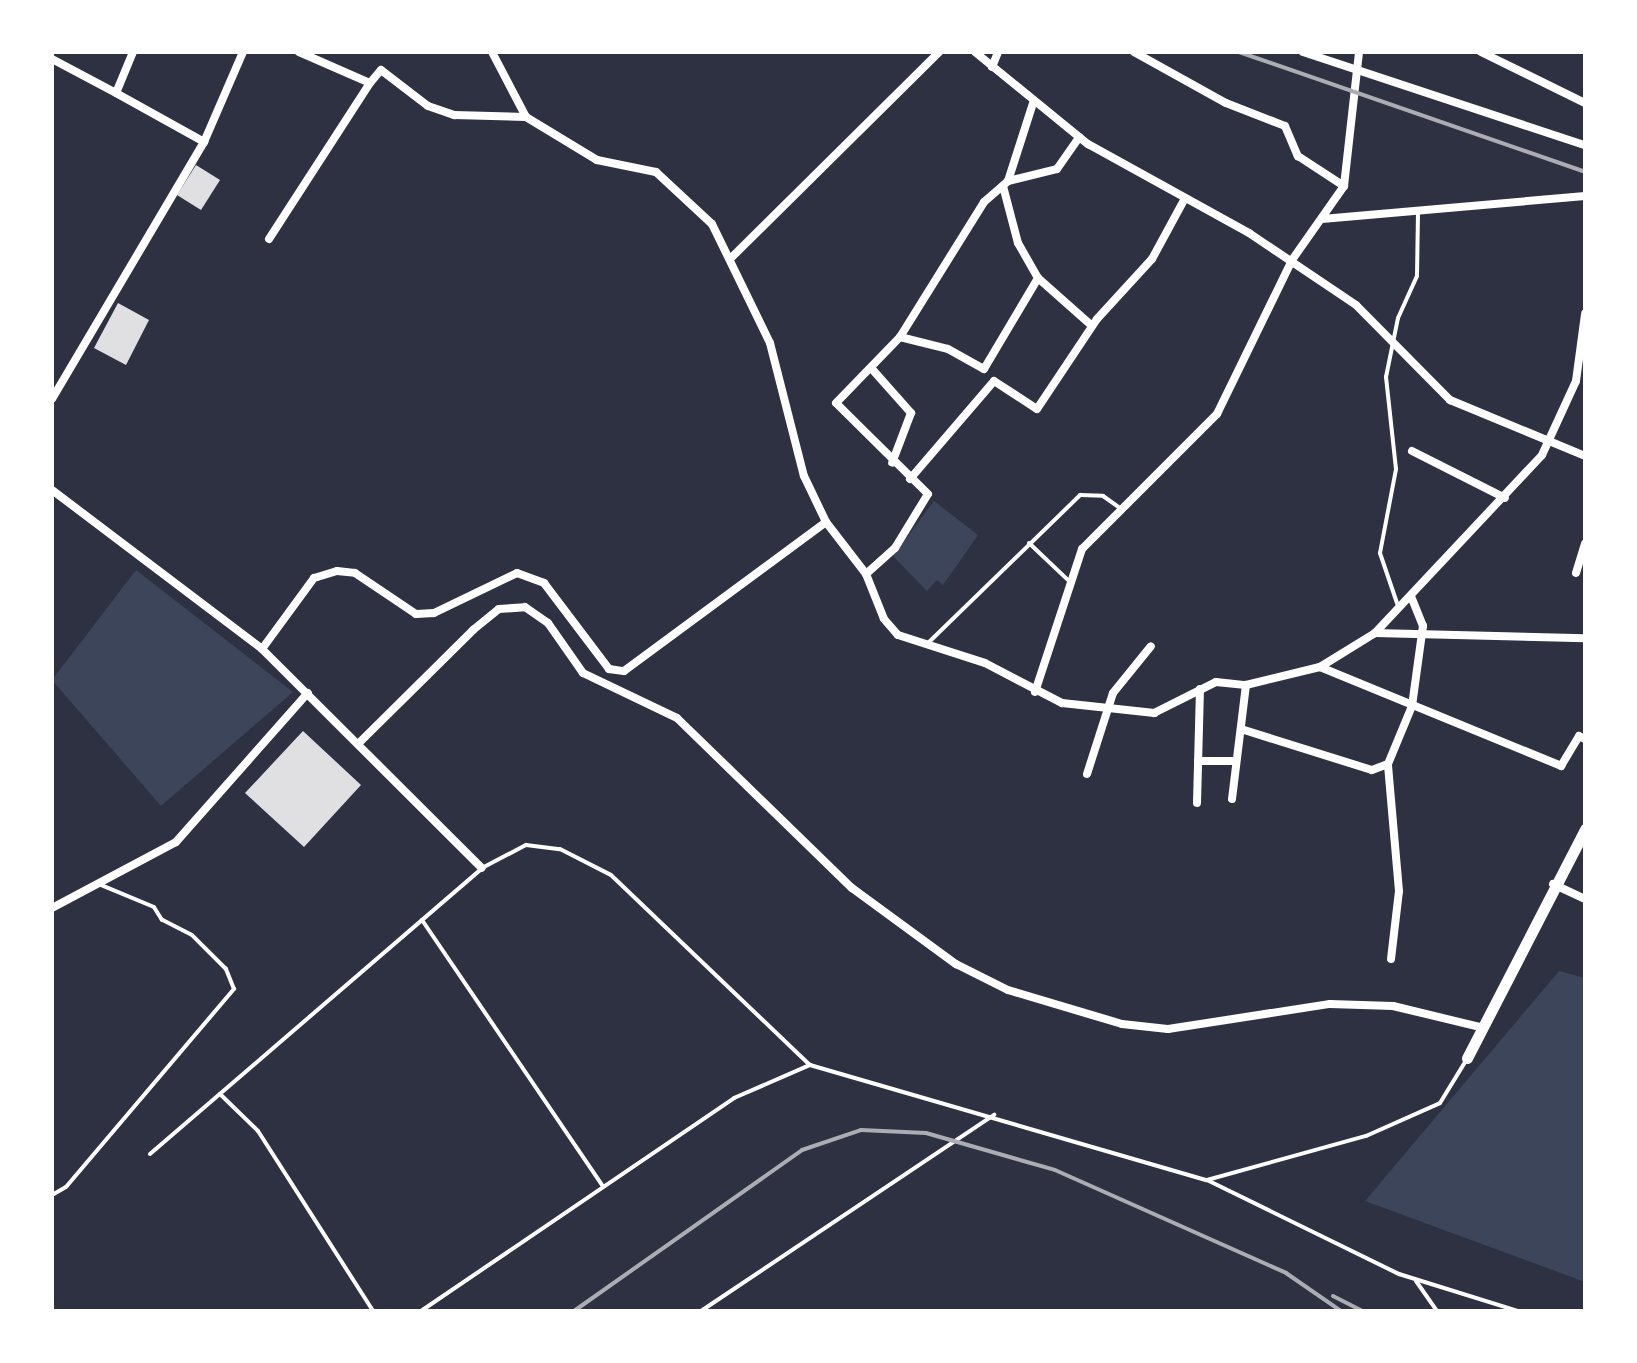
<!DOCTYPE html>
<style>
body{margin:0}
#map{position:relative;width:1637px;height:1363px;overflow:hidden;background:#2d3142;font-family:Signika,sans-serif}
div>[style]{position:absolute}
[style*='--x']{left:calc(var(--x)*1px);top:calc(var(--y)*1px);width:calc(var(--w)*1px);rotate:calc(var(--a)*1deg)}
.green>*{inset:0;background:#3c4559}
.building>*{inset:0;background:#e0e0e3}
.service>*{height:4px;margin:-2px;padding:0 2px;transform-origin:2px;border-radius:2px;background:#fff}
.minor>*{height:8px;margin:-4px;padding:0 4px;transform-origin:4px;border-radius:4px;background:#fff}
.tertiary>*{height:11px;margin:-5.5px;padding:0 5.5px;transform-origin:5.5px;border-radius:5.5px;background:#fff}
.rail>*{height:4px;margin:-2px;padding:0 2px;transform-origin:2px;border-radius:2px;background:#abadb3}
span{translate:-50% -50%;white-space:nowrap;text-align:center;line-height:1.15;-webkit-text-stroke:8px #fff;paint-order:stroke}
.frame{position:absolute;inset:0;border:54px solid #fff;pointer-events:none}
</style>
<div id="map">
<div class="green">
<i style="clip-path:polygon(934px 501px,978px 535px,943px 585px,937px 580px,927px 591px,893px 556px)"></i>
<i style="clip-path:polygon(136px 570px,293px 692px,161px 806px,52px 680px)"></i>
<i style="clip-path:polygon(1559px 971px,1585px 978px,1585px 1282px,1365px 1201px)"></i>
</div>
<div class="building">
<i style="clip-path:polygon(196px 165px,220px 180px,201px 210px,177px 195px)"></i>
<i style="clip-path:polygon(118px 303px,149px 320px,126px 365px,94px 348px)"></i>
<i style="clip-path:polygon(303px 731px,361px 785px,304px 847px,245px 793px)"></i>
</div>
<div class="service">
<i style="--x:1029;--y:543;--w:55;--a:43.5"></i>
<i style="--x:1398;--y:606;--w:56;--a:-108.8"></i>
<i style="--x:1380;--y:553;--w:86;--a:-79.2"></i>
<i style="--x:1396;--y:469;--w:93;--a:-96.2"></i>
<i style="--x:1386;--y:377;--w:60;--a:-78.5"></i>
<i style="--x:1398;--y:318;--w:46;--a:-65.7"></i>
<i style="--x:1417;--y:276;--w:62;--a:-89.1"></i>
<i style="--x:927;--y:644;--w:214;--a:-44.2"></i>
<i style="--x:1080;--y:495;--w:23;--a:2"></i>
<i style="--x:1103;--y:496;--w:21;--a:35"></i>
<i style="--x:422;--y:920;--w:322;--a:55.8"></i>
<i style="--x:220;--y:1094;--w:53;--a:44.2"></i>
<i style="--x:258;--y:1131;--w:214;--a:57.4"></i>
<i style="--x:150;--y:1154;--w:438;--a:-40.7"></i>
<i style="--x:482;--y:868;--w:50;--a:-27.6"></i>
<i style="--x:526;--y:845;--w:34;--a:7"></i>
<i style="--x:560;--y:849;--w:57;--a:27"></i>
<i style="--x:611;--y:875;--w:275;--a:43.7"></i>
<i style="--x:810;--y:1065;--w:413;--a:16.2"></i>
<i style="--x:1207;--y:1180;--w:214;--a:26.1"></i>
<i style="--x:1399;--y:1274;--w:125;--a:17.3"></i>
<i style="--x:1207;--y:1180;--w:165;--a:-15.5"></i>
<i style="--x:1366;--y:1136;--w:81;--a:-24"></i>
<i style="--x:1440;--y:1103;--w:52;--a:-58.5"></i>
<i style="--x:52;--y:1195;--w:16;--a:-30"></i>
<i style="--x:66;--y:1187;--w:260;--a:-49.7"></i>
<i style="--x:234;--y:989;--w:22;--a:-112"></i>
<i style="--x:226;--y:969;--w:48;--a:-135"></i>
<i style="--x:192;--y:935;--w:34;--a:-153"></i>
<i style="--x:162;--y:920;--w:15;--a:-122"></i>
<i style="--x:154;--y:907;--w:57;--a:-157.5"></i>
<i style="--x:1416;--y:1281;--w:37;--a:55"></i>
<i style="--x:421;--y:1311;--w:379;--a:-34.2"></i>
<i style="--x:734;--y:1098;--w:83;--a:-23.5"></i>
<i style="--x:701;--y:1311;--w:353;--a:-33.8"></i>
</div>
<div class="minor">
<i style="--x:133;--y:52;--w:44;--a:112.5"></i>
<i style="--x:116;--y:93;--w:101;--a:29.1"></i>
<i style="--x:299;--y:52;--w:77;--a:23.6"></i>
<i style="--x:370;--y:83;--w:17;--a:-50"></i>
<i style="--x:381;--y:70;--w:59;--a:37.5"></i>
<i style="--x:428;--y:106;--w:28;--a:19"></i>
<i style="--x:454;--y:115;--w:72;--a:1.6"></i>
<i style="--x:492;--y:52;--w:73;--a:62.4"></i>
<i style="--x:526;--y:117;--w:83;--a:31.2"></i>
<i style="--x:597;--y:160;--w:60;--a:11.5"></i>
<i style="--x:656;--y:172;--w:76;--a:42.9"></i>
<i style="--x:712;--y:224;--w:132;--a:64"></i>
<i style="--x:770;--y:343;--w:137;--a:75.7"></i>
<i style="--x:804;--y:476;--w:51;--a:64.4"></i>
<i style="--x:826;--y:522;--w:66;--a:52.4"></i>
<i style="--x:866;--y:574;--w:48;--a:68.2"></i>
<i style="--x:884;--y:619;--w:21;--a:49"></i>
<i style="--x:898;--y:635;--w:91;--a:17.8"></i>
<i style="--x:985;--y:663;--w:87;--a:27.5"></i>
<i style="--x:1062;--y:703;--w:93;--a:6.2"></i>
<i style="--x:1154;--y:713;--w:69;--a:-26.6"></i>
<i style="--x:1216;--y:682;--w:30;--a:6"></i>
<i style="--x:1246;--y:685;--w:76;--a:-13.7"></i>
<i style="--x:1320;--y:667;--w:65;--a:-31.7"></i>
<i style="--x:1375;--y:633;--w:244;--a:-46.8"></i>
<i style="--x:1542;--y:455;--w:81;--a:-65.3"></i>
<i style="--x:1576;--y:381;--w:68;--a:-82.3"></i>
<i style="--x:975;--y:52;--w:146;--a:39.2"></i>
<i style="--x:1088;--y:144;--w:184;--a:28.9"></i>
<i style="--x:1249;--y:233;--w:129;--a:33.9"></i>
<i style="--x:1356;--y:305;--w:134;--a:45.3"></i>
<i style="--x:1450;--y:400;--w:146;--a:22.5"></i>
<i style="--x:1134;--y:52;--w:105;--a:29"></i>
<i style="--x:1226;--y:103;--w:63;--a:21.3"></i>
<i style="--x:1285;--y:126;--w:33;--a:67"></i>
<i style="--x:1298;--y:156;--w:55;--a:33.1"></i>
<i style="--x:1303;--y:52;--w:297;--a:18.3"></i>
<i style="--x:1481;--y:52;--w:116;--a:26.1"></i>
<i style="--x:52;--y:59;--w:72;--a:28"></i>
<i style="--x:992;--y:67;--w:16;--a:-68"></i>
<i style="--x:1008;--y:181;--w:50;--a:-13.8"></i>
<i style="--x:1057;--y:169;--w:39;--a:-55"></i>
<i style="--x:1003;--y:186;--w:59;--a:75.3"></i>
<i style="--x:1018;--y:243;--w:40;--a:60.3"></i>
<i style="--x:1038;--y:278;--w:72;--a:41.6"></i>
<i style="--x:1322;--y:219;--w:264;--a:-5"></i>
<i style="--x:269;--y:239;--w:186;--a:-57.1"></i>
<i style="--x:731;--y:258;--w:293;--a:-44.7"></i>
<i style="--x:900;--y:337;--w:49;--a:14"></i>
<i style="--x:948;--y:349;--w:41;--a:29.1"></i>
<i style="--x:984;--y:369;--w:106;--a:-59.3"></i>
<i style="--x:872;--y:369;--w:59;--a:48.4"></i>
<i style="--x:911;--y:413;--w:53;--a:110.8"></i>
<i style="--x:52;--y:399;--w:299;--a:-59.4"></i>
<i style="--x:204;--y:142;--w:98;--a:-66.6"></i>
<i style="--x:1412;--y:451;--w:104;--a:26.8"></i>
<i style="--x:910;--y:479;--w:129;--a:-49.4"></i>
<i style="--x:994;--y:381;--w:51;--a:33.1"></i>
<i style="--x:1037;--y:409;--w:108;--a:-56.3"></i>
<i style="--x:1097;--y:319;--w:81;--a:-47.5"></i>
<i style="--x:1152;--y:259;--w:67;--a:-61.5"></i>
<i style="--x:52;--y:490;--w:263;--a:37.1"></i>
<i style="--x:262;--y:649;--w:310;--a:44.9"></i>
<i style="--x:1576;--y:573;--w:31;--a:-73"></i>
<i style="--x:866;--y:574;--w:39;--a:-42"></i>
<i style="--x:895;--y:548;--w:63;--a:-58.6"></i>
<i style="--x:928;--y:494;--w:129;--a:-135.3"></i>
<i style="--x:836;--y:403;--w:92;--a:-45.9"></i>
<i style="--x:900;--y:337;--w:159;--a:-58.1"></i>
<i style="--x:984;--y:202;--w:32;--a:-41"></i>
<i style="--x:1008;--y:181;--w:82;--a:-72.2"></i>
<i style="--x:1375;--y:633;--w:210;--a:1.4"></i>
<i style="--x:262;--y:649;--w:88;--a:-53.8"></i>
<i style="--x:314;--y:578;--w:24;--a:-17"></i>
<i style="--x:337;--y:571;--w:18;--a:6"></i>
<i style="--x:355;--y:573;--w:73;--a:33.9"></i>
<i style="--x:416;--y:614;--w:18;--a:-3"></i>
<i style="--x:434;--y:613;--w:92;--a:-25.7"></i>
<i style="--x:517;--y:573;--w:29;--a:20"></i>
<i style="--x:544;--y:583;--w:108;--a:52.9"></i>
<i style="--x:609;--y:669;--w:15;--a:8"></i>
<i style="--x:624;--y:671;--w:251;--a:-36.4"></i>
<i style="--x:1320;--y:667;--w:261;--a:22.3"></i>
<i style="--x:1561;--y:766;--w:35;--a:-59"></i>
<i style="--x:1579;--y:736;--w:7;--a:27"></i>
<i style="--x:1035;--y:692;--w:151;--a:-71.8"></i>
<i style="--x:1082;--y:549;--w:191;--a:-45"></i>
<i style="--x:1217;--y:414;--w:171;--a:-64"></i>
<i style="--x:1292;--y:260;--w:90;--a:-54.9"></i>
<i style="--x:1344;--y:186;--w:135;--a:-83.6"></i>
<i style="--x:1241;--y:729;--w:137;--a:17.4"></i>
<i style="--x:1372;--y:770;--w:17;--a:-21"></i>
<i style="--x:361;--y:741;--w:158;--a:-44.7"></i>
<i style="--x:473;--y:630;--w:33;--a:-39"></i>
<i style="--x:499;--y:609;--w:26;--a:-4"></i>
<i style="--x:525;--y:607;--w:28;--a:35"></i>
<i style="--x:548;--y:623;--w:61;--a:55"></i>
<i style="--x:583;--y:673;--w:104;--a:25.6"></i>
<i style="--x:677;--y:718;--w:244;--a:44.2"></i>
<i style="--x:852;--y:888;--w:129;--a:36.2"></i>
<i style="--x:956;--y:964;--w:58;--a:26.6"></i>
<i style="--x:1008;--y:990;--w:119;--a:16.6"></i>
<i style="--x:1122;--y:1024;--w:46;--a:6.2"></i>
<i style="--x:1168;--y:1029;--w:164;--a:-8.8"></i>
<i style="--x:1330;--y:1004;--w:63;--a:1.8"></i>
<i style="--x:1393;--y:1006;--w:89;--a:13.6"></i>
<i style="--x:1198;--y:761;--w:37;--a:0"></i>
<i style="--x:1087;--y:774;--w:85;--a:-72.2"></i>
<i style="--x:1113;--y:693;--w:60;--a:-51"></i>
<i style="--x:1232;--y:799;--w:115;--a:-83"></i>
<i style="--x:1197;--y:803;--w:114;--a:-88.5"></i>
<i style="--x:1553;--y:884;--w:35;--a:25"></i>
<i style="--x:52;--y:908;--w:140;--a:-28"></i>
<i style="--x:176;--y:842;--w:199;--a:-48.5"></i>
<i style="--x:1391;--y:959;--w:68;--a:-83.3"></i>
<i style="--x:1399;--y:891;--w:127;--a:-95"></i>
<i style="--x:1388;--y:764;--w:63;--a:-67.5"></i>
<i style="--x:1412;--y:706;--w:81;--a:-82.2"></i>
<i style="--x:1423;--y:626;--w:32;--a:-112"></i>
</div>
<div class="tertiary">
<i style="--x:1467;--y:1058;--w:258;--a:-62.7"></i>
</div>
<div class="rail">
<i style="--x:1239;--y:52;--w:366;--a:19.1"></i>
<i style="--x:1333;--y:1296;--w:33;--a:27"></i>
<i style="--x:574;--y:1311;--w:279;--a:-35.2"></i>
<i style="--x:802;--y:1150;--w:62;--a:-18.7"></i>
<i style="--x:861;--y:1130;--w:65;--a:2.6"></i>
<i style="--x:926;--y:1133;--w:134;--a:16"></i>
<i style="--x:1055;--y:1170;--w:253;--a:24"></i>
<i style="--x:1286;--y:1273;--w:67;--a:34.6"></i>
</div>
<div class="frame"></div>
</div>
